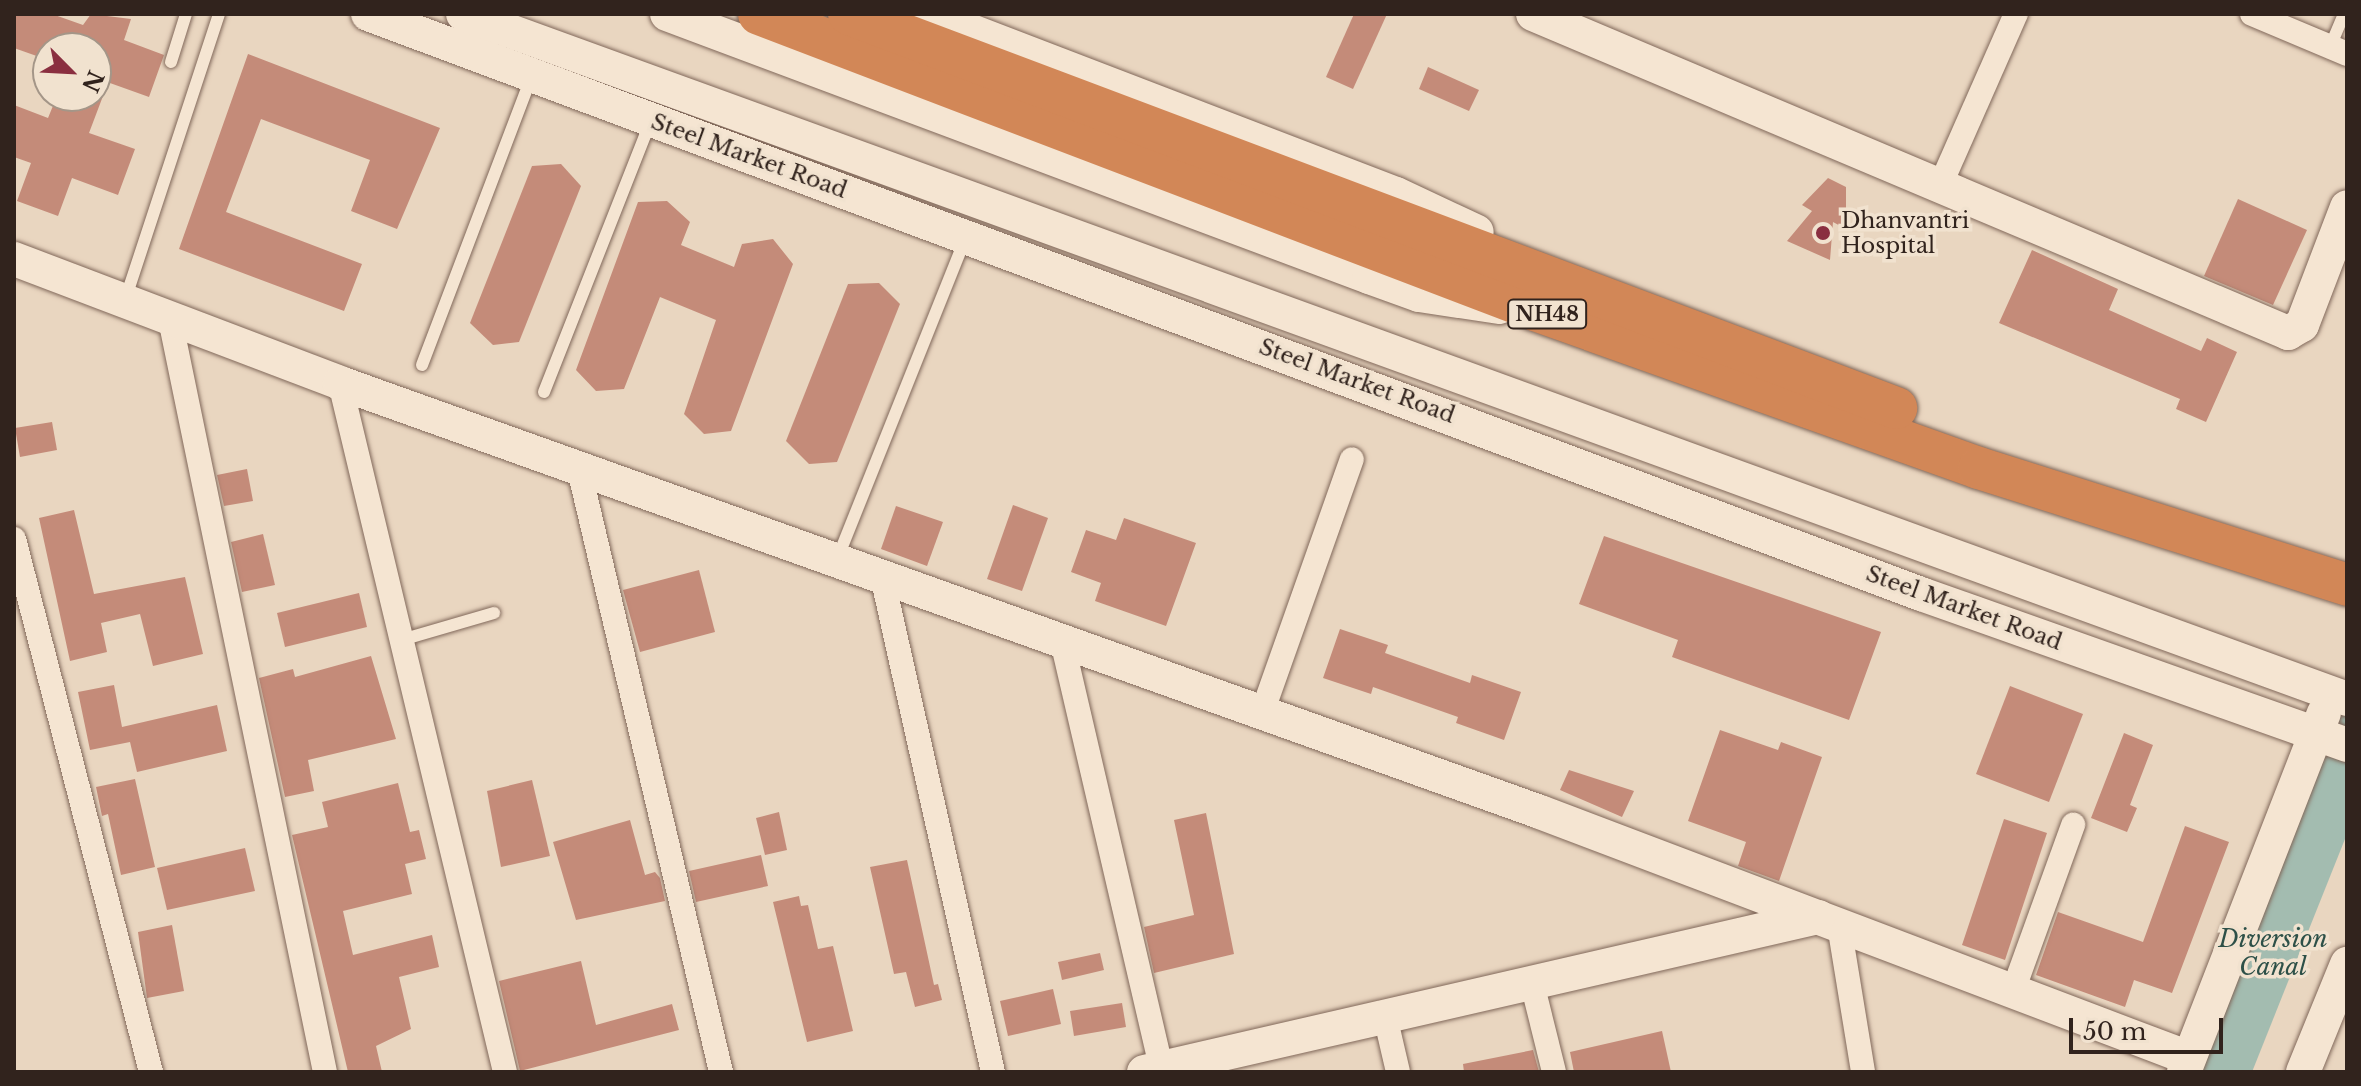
<!DOCTYPE html>
<style>
body{margin:0}
#map{position:relative;width:2361px;height:1086px;overflow:hidden;background:#e9d6c0;font-family:"Libre Baskerville",serif}
div>[style]{position:absolute}
[style*='--x']{left:calc(var(--x)*1px);top:calc(var(--y)*1px);width:calc(var(--w)*1px);rotate:calc(var(--a)*1deg)}
.water>*{inset:0;background:#a3bcb0}
.building>*{inset:0;background:#c48b79}
.roads{filter:drop-shadow(0 0 2px #81685a) drop-shadow(0 0 2px #81685a)}
.lane>*{height:12px;margin:-6px;padding:0 6px;transform-origin:6px;border-radius:6px;background:#f5e5d2}
.street>*{height:24px;margin:-12px;padding:0 12px;transform-origin:12px;border-radius:12px;background:#f5e5d2}
.secondary>*{height:34px;margin:-17px;padding:0 17px;transform-origin:17px;border-radius:17px;background:#f5e5d2}
.highway>*{height:42px;margin:-21px;padding:0 21px;transform-origin:21px;border-radius:21px;background:#d28757}
.dots>*{width:22px;height:22px;translate:-50% -50%;box-sizing:border-box;border:4px solid #f1e2cf;border-radius:50%}
span{translate:-50% -50%;white-space:nowrap;text-align:center;line-height:1.15;-webkit-text-stroke:7px #f1e2cf;paint-order:stroke}
.shield-label span{padding:2px 6px;background:#f1e2cf;border:2px solid;border-radius:6px;-webkit-text-stroke-width:0}
.shield-label{font-size:20px;color:#31231d;font-weight:700}
.street-label{font-size:22px;color:#31231d}
.poi-label{font-size:22px;color:#31231d}
.left{translate:0 -50%;text-align:left}
.water-label{font-size:24px;color:#2d5048;font-style:italic}
.frame{position:absolute;inset:0;border:16px solid #31231d;pointer-events:none}
.north{position:absolute;left:32px;top:32px;width:80px;height:80px;box-sizing:border-box;background:#f1e2cf;border:2px solid #a49688;border-radius:50%;rotate:114deg;font-size:22px;font-weight:700;line-height:32px;text-align:center;color:#31231d}
.north::after{content:'';display:block;margin:auto;width:28px;height:36px;background:#8a2f40;clip-path:polygon(50% 0,100% 100%,50% 72%,0 100%)}
.scale{position:absolute;left:2069px;top:1018px;width:154px;height:36px;box-sizing:border-box;border:4px solid #31231d;border-top:0;padding-left:10px;font-size:24px;line-height:28px;white-space:nowrap;color:#31231d;-webkit-text-stroke:6px #f1e2cf;paint-order:stroke}
</style>
<div id="map">
<div class="water">
<i style="clip-path:polygon(2347px 701px,2347px 834px,2252px 1072px,2198px 1072px)"></i>
</div>
<div class="building">
<i style="clip-path:polygon(14px 14px,52px 14px,83px 25px,91px 14px,131px 19px,124px 40px,164px 55px,149px 97px,96px 78px,96px 48px,48px 48px,48px 60px,14px 48px)"></i>
<i style="clip-path:polygon(1354px 14px,1387px 14px,1353px 89px,1326px 77px)"></i>
<i style="clip-path:polygon(248px 54px,440px 128px,397px 229px,351px 211px,370px 160px,261px 119px,226px 212px,362px 264px,344px 311px,179px 249px)"></i>
<i style="clip-path:polygon(1428px 67px,1479px 90px,1469px 111px,1419px 89px)"></i>
<i style="clip-path:polygon(57px 96px,103px 96px,89px 133px,135px 149px,118px 195px,72px 178px,58px 216px,17px 201px,31px 163px,14px 157px,14px 105px,48px 118px)"></i>
<i style="clip-path:polygon(561px 164px,581px 186px,519px 342px,493px 345px,470px 323px,532px 166px)"></i>
<i style="clip-path:polygon(1828px 178px,1846px 187px,1846px 229px,1833px 222px,1830px 260px,1787px 241px,1812px 211px,1802px 205px)"></i>
<i style="clip-path:polygon(2238px 199px,2307px 230px,2273px 305px,2204px 276px)"></i>
<i style="clip-path:polygon(667px 201px,690px 222px,681px 245px,734px 267px,742px 244px,773px 239px,793px 264px,731px 431px,704px 434px,684px 414px,716px 320px,660px 297px,624px 389px,596px 391px,576px 370px,638px 202px)"></i>
<i style="clip-path:polygon(2032px 250px,2118px 289px,2109px 310px,2201px 351px,2207px 338px,2237px 352px,2206px 422px,2176px 409px,2180px 399px,1999px 323px)"></i>
<i style="clip-path:polygon(879px 283px,900px 304px,837px 462px,809px 464px,786px 441px,848px 284px)"></i>
<i style="clip-path:polygon(52px 422px,57px 450px,20px 457px,15px 428px)"></i>
<i style="clip-path:polygon(247px 469px,253px 501px,224px 506px,217px 475px)"></i>
<i style="clip-path:polygon(1013px 505px,1048px 518px,1022px 591px,987px 579px)"></i>
<i style="clip-path:polygon(896px 506px,943px 522px,927px 566px,881px 549px)"></i>
<i style="clip-path:polygon(74px 510px,94px 594px,185px 577px,203px 654px,153px 666px,140px 614px,101px 623px,107px 652px,70px 661px,39px 518px)"></i>
<i style="clip-path:polygon(1124px 518px,1196px 543px,1166px 626px,1095px 601px,1101px 583px,1071px 572px,1086px 530px,1116px 540px)"></i>
<i style="clip-path:polygon(263px 534px,275px 585px,242px 592px,231px 542px)"></i>
<i style="clip-path:polygon(1604px 536px,1881px 632px,1849px 720px,1672px 657px,1678px 640px,1579px 604px)"></i>
<i style="clip-path:polygon(699px 570px,715px 632px,640px 652px,623px 590px)"></i>
<i style="clip-path:polygon(359px 593px,367px 627px,285px 647px,277px 613px)"></i>
<i style="clip-path:polygon(1340px 629px,1388px 645px,1385px 653px,1470px 683px,1472px 675px,1521px 692px,1504px 740px,1456px 723px,1458px 717px,1373px 687px,1371px 694px,1323px 678px)"></i>
<i style="clip-path:polygon(371px 656px,396px 739px,308px 760px,314px 791px,285px 797px,259px 678px,293px 669px,295px 677px)"></i>
<i style="clip-path:polygon(114px 685px,122px 727px,217px 705px,227px 751px,137px 772px,130px 742px,90px 750px,78px 692px)"></i>
<i style="clip-path:polygon(2010px 686px,2083px 714px,2049px 802px,1976px 774px)"></i>
<i style="clip-path:polygon(1720px 730px,1778px 750px,1781px 742px,1822px 757px,1779px 881px,1738px 866px,1746px 842px,1688px 821px)"></i>
<i style="clip-path:polygon(2124px 733px,2153px 745px,2130px 805px,2137px 808px,2127px 832px,2091px 818px)"></i>
<i style="clip-path:polygon(1569px 770px,1634px 791px,1622px 817px,1560px 790px)"></i>
<i style="clip-path:polygon(135px 779px,155px 867px,121px 875px,108px 814px,102px 816px,96px 787px)"></i>
<i style="clip-path:polygon(532px 780px,550px 856px,501px 867px,487px 791px)"></i>
<i style="clip-path:polygon(398px 783px,410px 832px,419px 830px,426px 859px,405px 864px,412px 894px,343px 911px,353px 955px,432px 935px,439px 967px,399px 977px,411px 1029px,376px 1046px,382px 1072px,348px 1072px,292px 835px,328px 827px,322px 802px)"></i>
<i style="clip-path:polygon(779px 812px,787px 850px,765px 855px,756px 818px)"></i>
<i style="clip-path:polygon(1206px 813px,1234px 954px,1154px 973px,1144px 927px,1194px 915px,1174px 820px)"></i>
<i style="clip-path:polygon(2004px 819px,2047px 833px,2005px 960px,1962px 945px)"></i>
<i style="clip-path:polygon(630px 820px,645px 875px,655px 872px,660px 878px,665px 901px,576px 920px,553px 842px)"></i>
<i style="clip-path:polygon(2185px 826px,2229px 842px,2172px 993px,2134px 980px,2125px 1007px,2036px 975px,2058px 912px,2143px 942px)"></i>
<i style="clip-path:polygon(245px 848px,255px 891px,167px 910px,157px 868px)"></i>
<i style="clip-path:polygon(761px 855px,768px 886px,696px 902px,689px 871px)"></i>
<i style="clip-path:polygon(907px 860px,934px 985px,938px 984px,942px 1000px,915px 1007px,906px 972px,894px 974px,870px 867px)"></i>
<i style="clip-path:polygon(799px 896px,801px 906px,808px 905px,818px 949px,833px 946px,853px 1031px,807px 1042px,773px 902px)"></i>
<i style="clip-path:polygon(172px 925px,184px 991px,147px 998px,138px 932px)"></i>
<i style="clip-path:polygon(1100px 953px,1104px 970px,1062px 980px,1058px 962px)"></i>
<i style="clip-path:polygon(581px 961px,596px 1025px,672px 1004px,679px 1030px,520px 1071px,499px 981px)"></i>
<i style="clip-path:polygon(1053px 989px,1061px 1024px,1008px 1036px,1000px 1001px)"></i>
<i style="clip-path:polygon(1122px 1003px,1126px 1027px,1074px 1036px,1070px 1011px)"></i>
<i style="clip-path:polygon(1662px 1031px,1671px 1072px,1574px 1072px,1570px 1052px)"></i>
<i style="clip-path:polygon(1533px 1050px,1539px 1072px,1464px 1072px,1463px 1064px)"></i>
</div>
<div class="roads">
<div class="lane">
<i style="--x:2330;--y:47;--w:36;--a:-67"></i>
<i style="--x:171;--y:62;--w:50;--a:-72.6"></i>
<i style="--x:126;--y:297;--w:298;--a:-71.8"></i>
<i style="--x:422;--y:365;--w:309;--a:-69.2"></i>
<i style="--x:544;--y:392;--w:289;--a:-68.5"></i>
<i style="--x:838;--y:557;--w:341;--a:-68.2"></i>
<i style="--x:401;--y:640;--w:97;--a:-16.2"></i>
</div>
<div class="street">
<i style="--x:2252;--y:14;--w:103;--a:22.8"></i>
<i style="--x:1940;--y:186;--w:188;--a:-66.2"></i>
<i style="--x:170;--y:319;--w:769;--a:78.37"></i>
<i style="--x:340;--y:383;--w:708;--a:76.53"></i>
<i style="--x:578;--y:465;--w:624;--a:76.74"></i>
<i style="--x:14;--y:539;--w:550;--a:75.58"></i>
<i style="--x:882;--y:576;--w:508;--a:77.39"></i>
<i style="--x:1062;--y:641;--w:442;--a:76.9"></i>
<i style="--x:1262;--y:713;--w:269;--a:-70.5"></i>
<i style="--x:1839;--y:925;--w:149;--a:80.7"></i>
<i style="--x:1532;--y:983;--w:92;--a:76.1"></i>
<i style="--x:2013;--y:991;--w:177;--a:-70.1"></i>
<i style="--x:1385;--y:1016;--w:57;--a:76.9"></i>
</div>
<div class="secondary">
<i style="--x:368;--y:14;--w:1658;--a:20.48"></i>
<i style="--x:1921;--y:594;--w:452;--a:19.5"></i>
<i style="--x:463;--y:14;--w:2005;--a:19.98"></i>
<i style="--x:667;--y:14;--w:750;--a:20.54"></i>
<i style="--x:1369;--y:277;--w:53;--a:19.8"></i>
<i style="--x:1419;--y:295;--w:81;--a:8.5"></i>
<i style="--x:927;--y:14;--w:502;--a:21"></i>
<i style="--x:1396;--y:194;--w:89;--a:25.1"></i>
<i style="--x:1533;--y:14;--w:820;--a:22.9"></i>
<i style="--x:2288;--y:333;--w:16;--a:-30"></i>
<i style="--x:2302;--y:325;--w:126;--a:-69.1"></i>
<i style="--x:14;--y:259;--w:349;--a:20.8"></i>
<i style="--x:340;--y:383;--w:1274;--a:19.67"></i>
<i style="--x:1540;--y:812;--w:694;--a:20.76"></i>
<i style="--x:1144;--y:1072;--w:692;--a:-12.95"></i>
<i style="--x:2184;--y:1072;--w:385;--a:-68.7"></i>
<i style="--x:2303;--y:1072;--w:117;--a:-67.8"></i>
</div>
<div class="highway">
<i style="--x:759;--y:14;--w:831;--a:20.88"></i>
<i style="--x:1535;--y:310;--w:471;--a:19.6"></i>
<i style="--x:1979;--y:468;--w:386;--a:17.6"></i>
<i style="--x:849;--y:14;--w:1119;--a:20.62"></i>
</div>
</div>
<div class="dots">
<i style="left:1823px;top:233px;background:#8a2f40"></i>
</div>
<div class="shield-label">
<span style="left:1547px;top:314px">NH48</span>
</div>
<div class="street-label">
<span style="left:749px;top:156px;rotate:20deg">Steel Market Road</span>
<span style="left:1357px;top:381px;rotate:20deg">Steel Market Road</span>
<span style="left:1964px;top:608px;rotate:20deg">Steel Market Road</span>
</div>
<div class="poi-label">
<span class="left" style="left:1841px;top:233px">Dhanvantri<br>Hospital</span>
</div>
<div class="water-label">
<span style="left:2273px;top:953px">Diversion<br>Canal</span>
</div>
<div class="frame"></div>
<div class="north">N</div>
<div class="scale">50 m</div>
</div>
